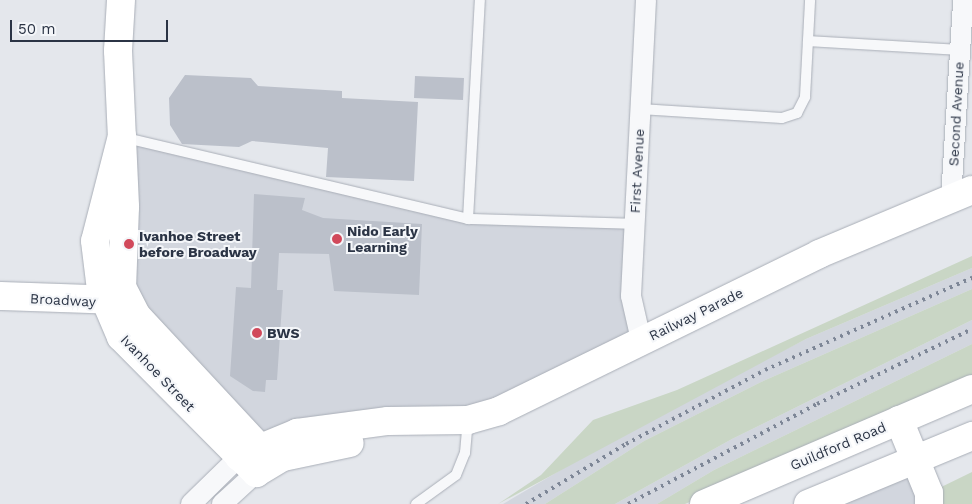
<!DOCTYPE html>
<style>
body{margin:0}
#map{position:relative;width:972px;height:504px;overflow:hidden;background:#e4e7ec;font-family:"Work Sans",sans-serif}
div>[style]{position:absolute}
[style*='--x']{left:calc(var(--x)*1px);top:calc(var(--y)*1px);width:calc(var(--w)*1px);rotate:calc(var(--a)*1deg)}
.built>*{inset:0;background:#d2d6de}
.green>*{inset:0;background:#c9d6c5}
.building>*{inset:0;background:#bbc0ca}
.roads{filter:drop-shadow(0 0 1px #a9aeb7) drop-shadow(0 0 1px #a9aeb7)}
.lane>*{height:10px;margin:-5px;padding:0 5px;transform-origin:5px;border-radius:5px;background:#f7f8fa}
.street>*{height:20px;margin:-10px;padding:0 10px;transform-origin:10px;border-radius:10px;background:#f7f8fa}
.secondary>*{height:28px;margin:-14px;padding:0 14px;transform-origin:14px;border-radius:14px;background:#fff}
.highway>*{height:28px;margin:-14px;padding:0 14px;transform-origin:14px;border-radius:14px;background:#fff}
.rail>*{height:4px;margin-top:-2px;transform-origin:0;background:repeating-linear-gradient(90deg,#7d8696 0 2.5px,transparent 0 7.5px)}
.dots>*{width:14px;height:14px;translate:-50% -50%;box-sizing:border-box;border:2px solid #f4f6f9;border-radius:50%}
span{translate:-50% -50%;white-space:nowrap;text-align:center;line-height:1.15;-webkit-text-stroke:4px #f4f6f9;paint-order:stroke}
.street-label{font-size:14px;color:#2b3445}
.poi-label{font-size:14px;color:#2b3445;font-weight:700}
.left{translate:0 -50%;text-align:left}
.scale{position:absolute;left:10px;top:20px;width:158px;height:22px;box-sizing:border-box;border:2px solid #2b3445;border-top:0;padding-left:6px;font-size:15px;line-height:18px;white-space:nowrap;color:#2b3445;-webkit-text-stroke:4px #f4f6f9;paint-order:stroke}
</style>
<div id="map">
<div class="built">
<i style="clip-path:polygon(122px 136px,468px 219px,634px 224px,641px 340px,511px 406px,271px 442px,173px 357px,121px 272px)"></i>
<i style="clip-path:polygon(972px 268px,972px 289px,761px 382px,644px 441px,545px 504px,503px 504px,641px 423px,806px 339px)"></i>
<i style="clip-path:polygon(972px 320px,972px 344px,714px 470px,657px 504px,615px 504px,732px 439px)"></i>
<i style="clip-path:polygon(915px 459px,929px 504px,808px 504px)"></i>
</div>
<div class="green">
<i style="clip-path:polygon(972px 256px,972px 268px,806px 339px,498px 504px,541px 475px,593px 420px,677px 390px)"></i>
<i style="clip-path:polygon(972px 289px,972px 320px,732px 439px,615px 504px,545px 504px,644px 441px,761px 382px)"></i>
<i style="clip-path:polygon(972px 344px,972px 380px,685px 504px,657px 504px,714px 470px)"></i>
<i style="clip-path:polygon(972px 472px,972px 504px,929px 504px,929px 493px)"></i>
</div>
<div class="building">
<i style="clip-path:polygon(185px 75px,251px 78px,258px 86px,342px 91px,342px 98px,418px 102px,414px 181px,326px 177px,328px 148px,252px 141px,239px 147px,182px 144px,170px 125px,169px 98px)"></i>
<i style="clip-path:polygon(415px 76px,464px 78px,463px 100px,414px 98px)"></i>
<i style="clip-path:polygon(254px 194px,305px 198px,302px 210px,323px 218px,422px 224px,419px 295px,334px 291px,329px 254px,279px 253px,277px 290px,283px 290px,277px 380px,266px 380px,265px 392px,253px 391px,230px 376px,236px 287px,251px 288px)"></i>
</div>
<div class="roads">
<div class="lane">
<i style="--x:808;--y:41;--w:152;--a:3.4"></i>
<i style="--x:640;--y:109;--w:142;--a:3.6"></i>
<i style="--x:782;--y:118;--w:16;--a:-18"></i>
<i style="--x:797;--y:113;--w:18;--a:-63"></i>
<i style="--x:805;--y:97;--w:97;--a:-87"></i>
<i style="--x:122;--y:137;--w:356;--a:13.3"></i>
<i style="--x:468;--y:219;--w:166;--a:1.7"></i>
<i style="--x:468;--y:219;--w:219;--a:-86.9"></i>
<i style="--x:416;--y:504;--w:49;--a:-35.9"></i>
<i style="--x:456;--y:475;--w:24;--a:-68"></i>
<i style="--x:465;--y:453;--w:32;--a:-85"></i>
</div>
<div class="street">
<i style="--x:951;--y:199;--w:199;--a:-86.5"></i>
<i style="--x:641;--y:340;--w:45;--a:-102.8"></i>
<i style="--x:631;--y:296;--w:296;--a:-87.1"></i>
<i style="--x:191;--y:504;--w:67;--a:-44.4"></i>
<i style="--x:222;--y:504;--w:46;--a:-42.4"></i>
</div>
<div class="secondary">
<i style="--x:121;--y:0;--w:51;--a:93.4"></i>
<i style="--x:118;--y:51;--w:156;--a:87.4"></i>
<i style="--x:125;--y:207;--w:80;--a:92.1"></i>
<i style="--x:122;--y:287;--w:33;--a:63"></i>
<i style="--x:137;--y:316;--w:195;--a:47.1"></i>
<i style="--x:122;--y:136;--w:108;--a:104.4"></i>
<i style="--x:95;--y:241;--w:49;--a:83"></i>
<i style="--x:101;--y:290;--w:51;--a:66.9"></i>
<i style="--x:121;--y:337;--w:192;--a:45.2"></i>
<i style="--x:256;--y:473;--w:31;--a:-31"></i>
<i style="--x:283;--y:457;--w:68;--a:-11.8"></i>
<i style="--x:0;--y:296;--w:120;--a:1.9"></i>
<i style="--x:899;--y:420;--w:79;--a:67.7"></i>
<i style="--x:929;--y:493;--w:11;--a:90"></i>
<i style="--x:239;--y:457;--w:63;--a:-22.5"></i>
<i style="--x:297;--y:433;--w:92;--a:-7.5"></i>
<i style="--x:388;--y:421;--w:80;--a:-0.7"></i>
<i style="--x:468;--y:420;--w:32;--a:-16"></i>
<i style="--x:499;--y:411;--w:356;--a:-26.1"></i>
<i style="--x:819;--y:254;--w:166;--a:-22.7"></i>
</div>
<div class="highway">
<i style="--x:704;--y:504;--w:292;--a:-23.2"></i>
<i style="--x:808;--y:504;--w:178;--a:-22.5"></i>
</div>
</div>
<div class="rail">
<i style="--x:526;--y:504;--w:117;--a:-31"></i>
<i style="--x:626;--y:444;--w:157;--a:-28"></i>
<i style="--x:765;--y:370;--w:227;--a:-24"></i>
<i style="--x:628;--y:504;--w:214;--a:-27.9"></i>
<i style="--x:817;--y:404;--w:172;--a:-25.8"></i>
</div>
<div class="dots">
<i style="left:337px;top:239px;background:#d1495b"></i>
<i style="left:129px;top:244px;background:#d1495b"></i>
<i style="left:257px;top:333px;background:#d1495b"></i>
</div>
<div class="street-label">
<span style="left:956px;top:114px;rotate:-87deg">Second Avenue</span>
<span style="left:637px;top:171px;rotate:-87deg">First Avenue</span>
<span style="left:63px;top:300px;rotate:3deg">Broadway</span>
<span style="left:696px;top:314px;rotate:-26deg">Railway Parade</span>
<span style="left:158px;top:373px;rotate:46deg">Ivanhoe Street</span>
<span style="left:838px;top:446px;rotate:-23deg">Guildford Road</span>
</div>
<div class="poi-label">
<span class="left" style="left:347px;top:239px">Nido Early<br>Learning</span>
<span class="left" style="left:139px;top:244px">Ivanhoe Street<br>before Broadway</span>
<span class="left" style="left:267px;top:333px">BWS</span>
</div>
<div class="scale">50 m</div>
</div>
